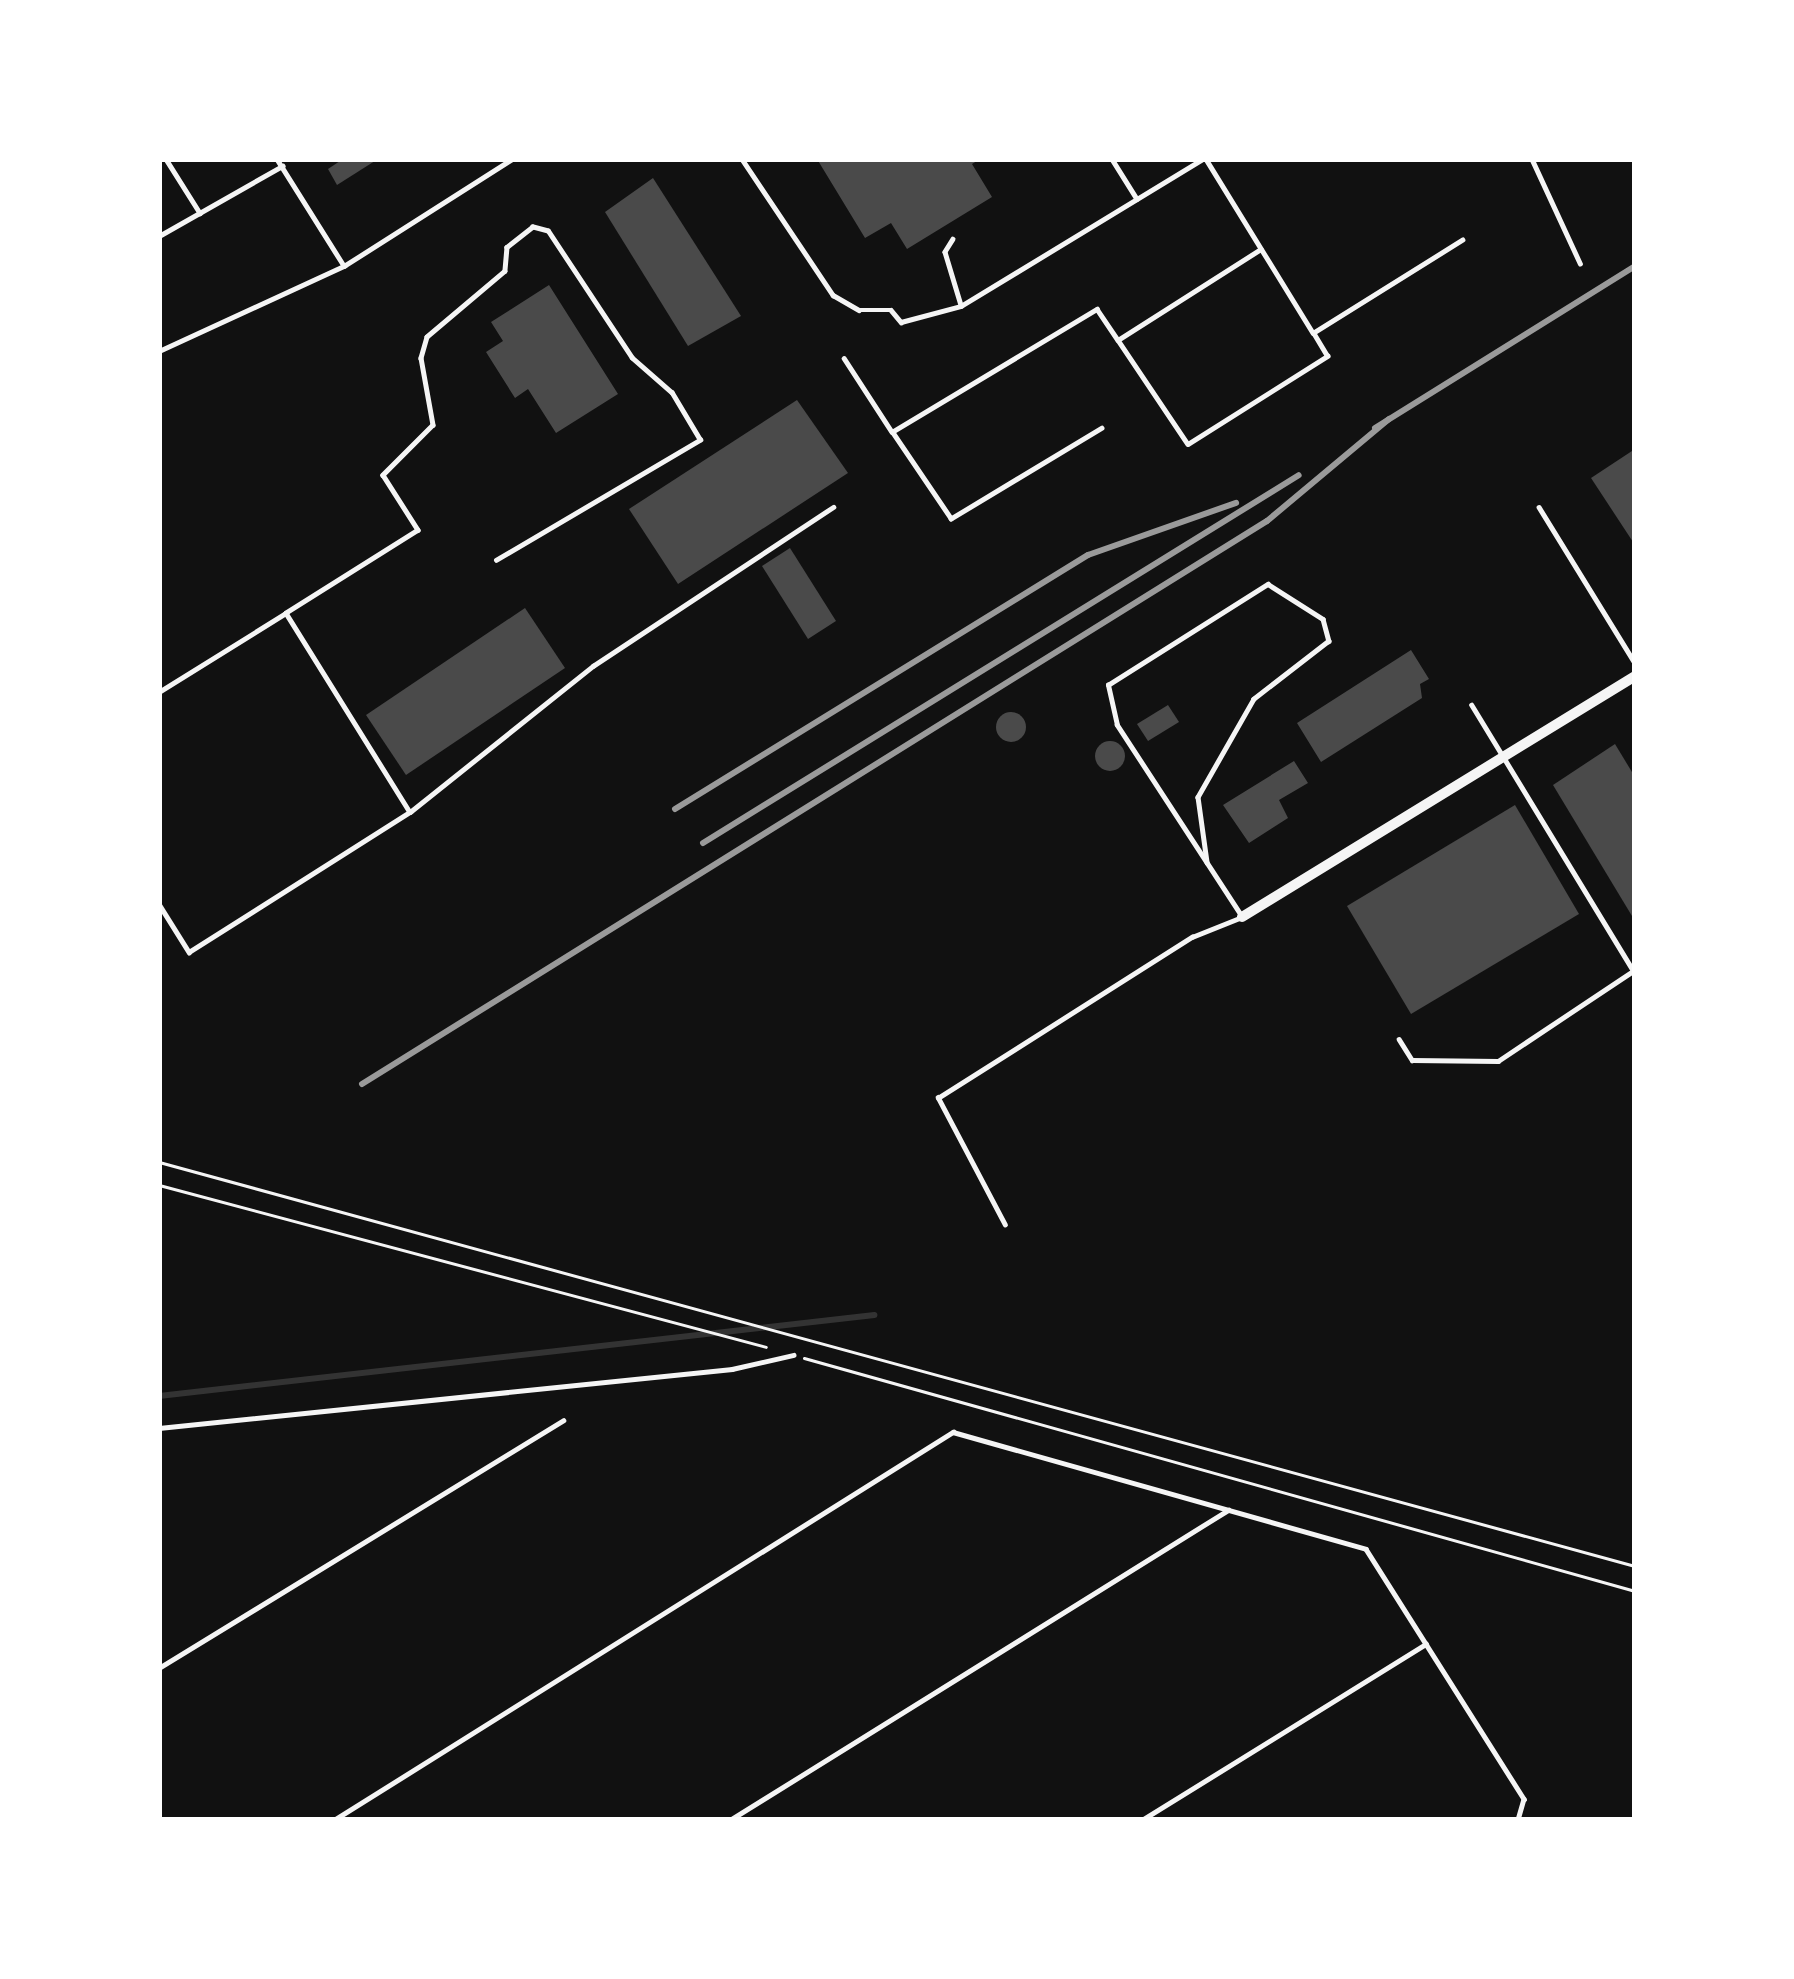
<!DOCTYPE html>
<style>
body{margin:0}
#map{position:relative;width:1794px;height:1979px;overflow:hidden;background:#111;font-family:Figtree,sans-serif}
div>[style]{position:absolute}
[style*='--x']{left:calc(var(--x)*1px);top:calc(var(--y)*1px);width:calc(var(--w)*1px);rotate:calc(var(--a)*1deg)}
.stream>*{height:6px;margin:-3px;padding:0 3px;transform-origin:3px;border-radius:3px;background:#333}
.building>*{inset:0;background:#4a4a4a}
.round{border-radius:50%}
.path>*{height:3px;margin:-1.5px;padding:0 1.5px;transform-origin:1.5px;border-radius:1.5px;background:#f5f5f5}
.service>*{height:4.5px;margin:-2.25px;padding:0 2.25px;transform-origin:2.25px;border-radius:2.25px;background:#f5f5f5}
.minor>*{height:10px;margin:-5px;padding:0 5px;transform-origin:5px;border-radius:5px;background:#f5f5f5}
.rail>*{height:6px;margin:-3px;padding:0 3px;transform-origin:3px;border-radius:3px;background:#9a9a9a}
span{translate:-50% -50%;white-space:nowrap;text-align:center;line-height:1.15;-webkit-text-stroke:12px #fff;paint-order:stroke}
.frame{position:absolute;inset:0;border:162px solid #fff;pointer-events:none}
</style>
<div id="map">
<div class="stream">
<i style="--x:159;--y:1396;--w:720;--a:-6.46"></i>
</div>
<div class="building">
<i style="clip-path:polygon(343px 159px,378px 159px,337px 185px,328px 169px)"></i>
<i style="clip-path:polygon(817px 159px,980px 159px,972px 164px,992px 197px,907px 249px,891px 223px,865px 238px)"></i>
<i style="clip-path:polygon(653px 178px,741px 316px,688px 346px,605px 212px)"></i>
<i style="clip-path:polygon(549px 285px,618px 394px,556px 433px,528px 389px,515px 398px,486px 352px,503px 341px,491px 322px)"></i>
<i style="clip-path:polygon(797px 400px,848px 473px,678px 584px,629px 509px)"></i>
<i style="clip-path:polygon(1635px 449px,1635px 545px,1591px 478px)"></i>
<i style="clip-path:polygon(790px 548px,836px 621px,808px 639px,762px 566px)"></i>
<i style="clip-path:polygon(525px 608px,565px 668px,406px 775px,366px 715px)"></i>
<i style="clip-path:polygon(1411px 650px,1429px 679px,1420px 684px,1422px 698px,1321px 762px,1297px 723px)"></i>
<i style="clip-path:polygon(1168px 705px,1179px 722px,1148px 741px,1137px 724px)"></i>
<i class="round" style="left:996px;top:712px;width:30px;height:30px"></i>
<i class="round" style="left:1095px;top:741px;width:30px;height:30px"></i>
<i style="clip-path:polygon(1615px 744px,1635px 777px,1635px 921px,1553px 785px)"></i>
<i style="clip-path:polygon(1294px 761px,1308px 783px,1279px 800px,1288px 818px,1249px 843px,1223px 805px)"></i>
<i style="clip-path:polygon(1515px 805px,1579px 914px,1411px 1014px,1347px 906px)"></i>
</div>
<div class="path">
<i style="--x:159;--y:1162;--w:1530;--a:15.31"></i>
<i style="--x:159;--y:1185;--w:628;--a:14.94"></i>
<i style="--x:804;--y:1358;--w:863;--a:15.66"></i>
</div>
<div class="service">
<i style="--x:166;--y:159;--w:64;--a:57.8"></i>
<i style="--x:277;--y:159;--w:126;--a:57.9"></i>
<i style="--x:344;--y:266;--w:199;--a:-32.5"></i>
<i style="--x:742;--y:159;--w:164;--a:56.2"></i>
<i style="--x:833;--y:295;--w:30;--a:30"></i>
<i style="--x:859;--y:310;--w:32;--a:0"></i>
<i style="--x:891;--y:310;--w:16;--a:50"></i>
<i style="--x:901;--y:322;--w:62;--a:-14.9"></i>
<i style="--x:961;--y:306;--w:283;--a:-31.3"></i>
<i style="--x:1112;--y:159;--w:47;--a:58"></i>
<i style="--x:1206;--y:159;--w:204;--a:58.4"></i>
<i style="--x:1313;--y:333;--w:176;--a:-32"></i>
<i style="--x:1532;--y:159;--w:115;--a:65.2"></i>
<i style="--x:159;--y:236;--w:142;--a:-29.6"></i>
<i style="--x:953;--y:239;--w:15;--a:122"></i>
<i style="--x:945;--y:252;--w:55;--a:73.2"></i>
<i style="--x:1635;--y:327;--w:3;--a:90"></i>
<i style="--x:1118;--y:340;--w:125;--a:56.1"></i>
<i style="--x:1188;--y:444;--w:165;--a:-32.3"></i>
<i style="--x:1327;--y:356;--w:27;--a:-121"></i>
<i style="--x:159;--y:351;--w:204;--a:-24.7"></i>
<i style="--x:844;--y:358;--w:88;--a:57"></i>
<i style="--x:1102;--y:428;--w:176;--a:148.9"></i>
<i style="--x:951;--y:519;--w:105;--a:-124.1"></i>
<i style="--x:892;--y:432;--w:239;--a:-31"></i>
<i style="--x:1097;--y:309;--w:37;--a:56"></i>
<i style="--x:1118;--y:340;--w:169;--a:-32.5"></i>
<i style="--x:1539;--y:507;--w:183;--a:58.4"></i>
<i style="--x:496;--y:560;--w:237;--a:-30.5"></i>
<i style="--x:700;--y:440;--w:55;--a:-120.8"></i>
<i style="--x:672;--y:393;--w:53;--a:-138.8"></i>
<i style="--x:632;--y:358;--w:152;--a:-123.5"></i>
<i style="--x:548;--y:231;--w:16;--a:-165"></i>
<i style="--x:533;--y:227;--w:33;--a:142"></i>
<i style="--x:507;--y:247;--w:24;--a:95"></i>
<i style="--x:505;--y:271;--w:102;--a:139.8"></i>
<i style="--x:427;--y:337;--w:22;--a:106"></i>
<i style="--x:421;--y:358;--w:68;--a:79.8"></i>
<i style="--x:433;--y:425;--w:71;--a:135"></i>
<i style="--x:383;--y:475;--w:65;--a:57.5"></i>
<i style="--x:418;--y:530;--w:156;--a:147.8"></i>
<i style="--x:286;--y:613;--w:234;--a:58.1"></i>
<i style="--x:410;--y:812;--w:234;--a:-38.6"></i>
<i style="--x:593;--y:666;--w:288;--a:-33.5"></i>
<i style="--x:159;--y:692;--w:150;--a:-31.9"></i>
<i style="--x:159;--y:904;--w:57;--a:58"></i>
<i style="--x:189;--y:952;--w:262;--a:-32.4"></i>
<i style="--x:1399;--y:1039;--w:25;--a:58"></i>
<i style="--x:1412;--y:1060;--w:86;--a:0.7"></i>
<i style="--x:1498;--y:1061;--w:162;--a:-33.7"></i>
<i style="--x:1633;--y:971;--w:311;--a:-121.3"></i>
<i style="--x:1005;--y:1225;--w:144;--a:-117.8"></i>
<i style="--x:938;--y:1098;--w:301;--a:-32.4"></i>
<i style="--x:1192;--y:937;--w:54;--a:-21.8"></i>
<i style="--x:1242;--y:917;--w:229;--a:-123.1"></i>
<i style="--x:1117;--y:725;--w:41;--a:-102.7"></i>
<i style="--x:1108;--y:685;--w:189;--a:-32.3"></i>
<i style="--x:1268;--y:584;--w:65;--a:32.5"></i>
<i style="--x:1323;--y:619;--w:23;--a:75"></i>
<i style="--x:1329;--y:641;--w:95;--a:142.3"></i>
<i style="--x:1254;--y:699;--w:113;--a:119.7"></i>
<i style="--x:1198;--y:797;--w:66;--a:82.1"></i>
<i style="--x:159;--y:1428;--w:576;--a:-5.88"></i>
<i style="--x:732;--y:1369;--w:63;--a:-12.9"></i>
<i style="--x:159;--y:1668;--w:474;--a:-31.5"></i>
<i style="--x:334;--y:1820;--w:731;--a:-32.08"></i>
<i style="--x:953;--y:1432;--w:429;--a:15.8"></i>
<i style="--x:1366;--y:1549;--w:296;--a:57.7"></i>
<i style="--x:1524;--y:1799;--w:22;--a:106"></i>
<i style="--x:730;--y:1820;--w:587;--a:-31.9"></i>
<i style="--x:1142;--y:1820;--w:334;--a:-31.8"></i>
</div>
<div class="minor">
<i style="--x:1242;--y:917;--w:461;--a:-31.5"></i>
</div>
<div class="rail">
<i style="--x:1375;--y:428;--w:306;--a:-31.9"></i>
<i style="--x:675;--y:809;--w:485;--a:-31.6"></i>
<i style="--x:1088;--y:555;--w:157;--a:-19.4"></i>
<i style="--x:703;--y:843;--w:700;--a:-31.69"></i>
<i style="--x:362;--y:1084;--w:1066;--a:-31.89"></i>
<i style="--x:1267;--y:521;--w:159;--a:-39.9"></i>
</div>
<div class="frame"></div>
</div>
